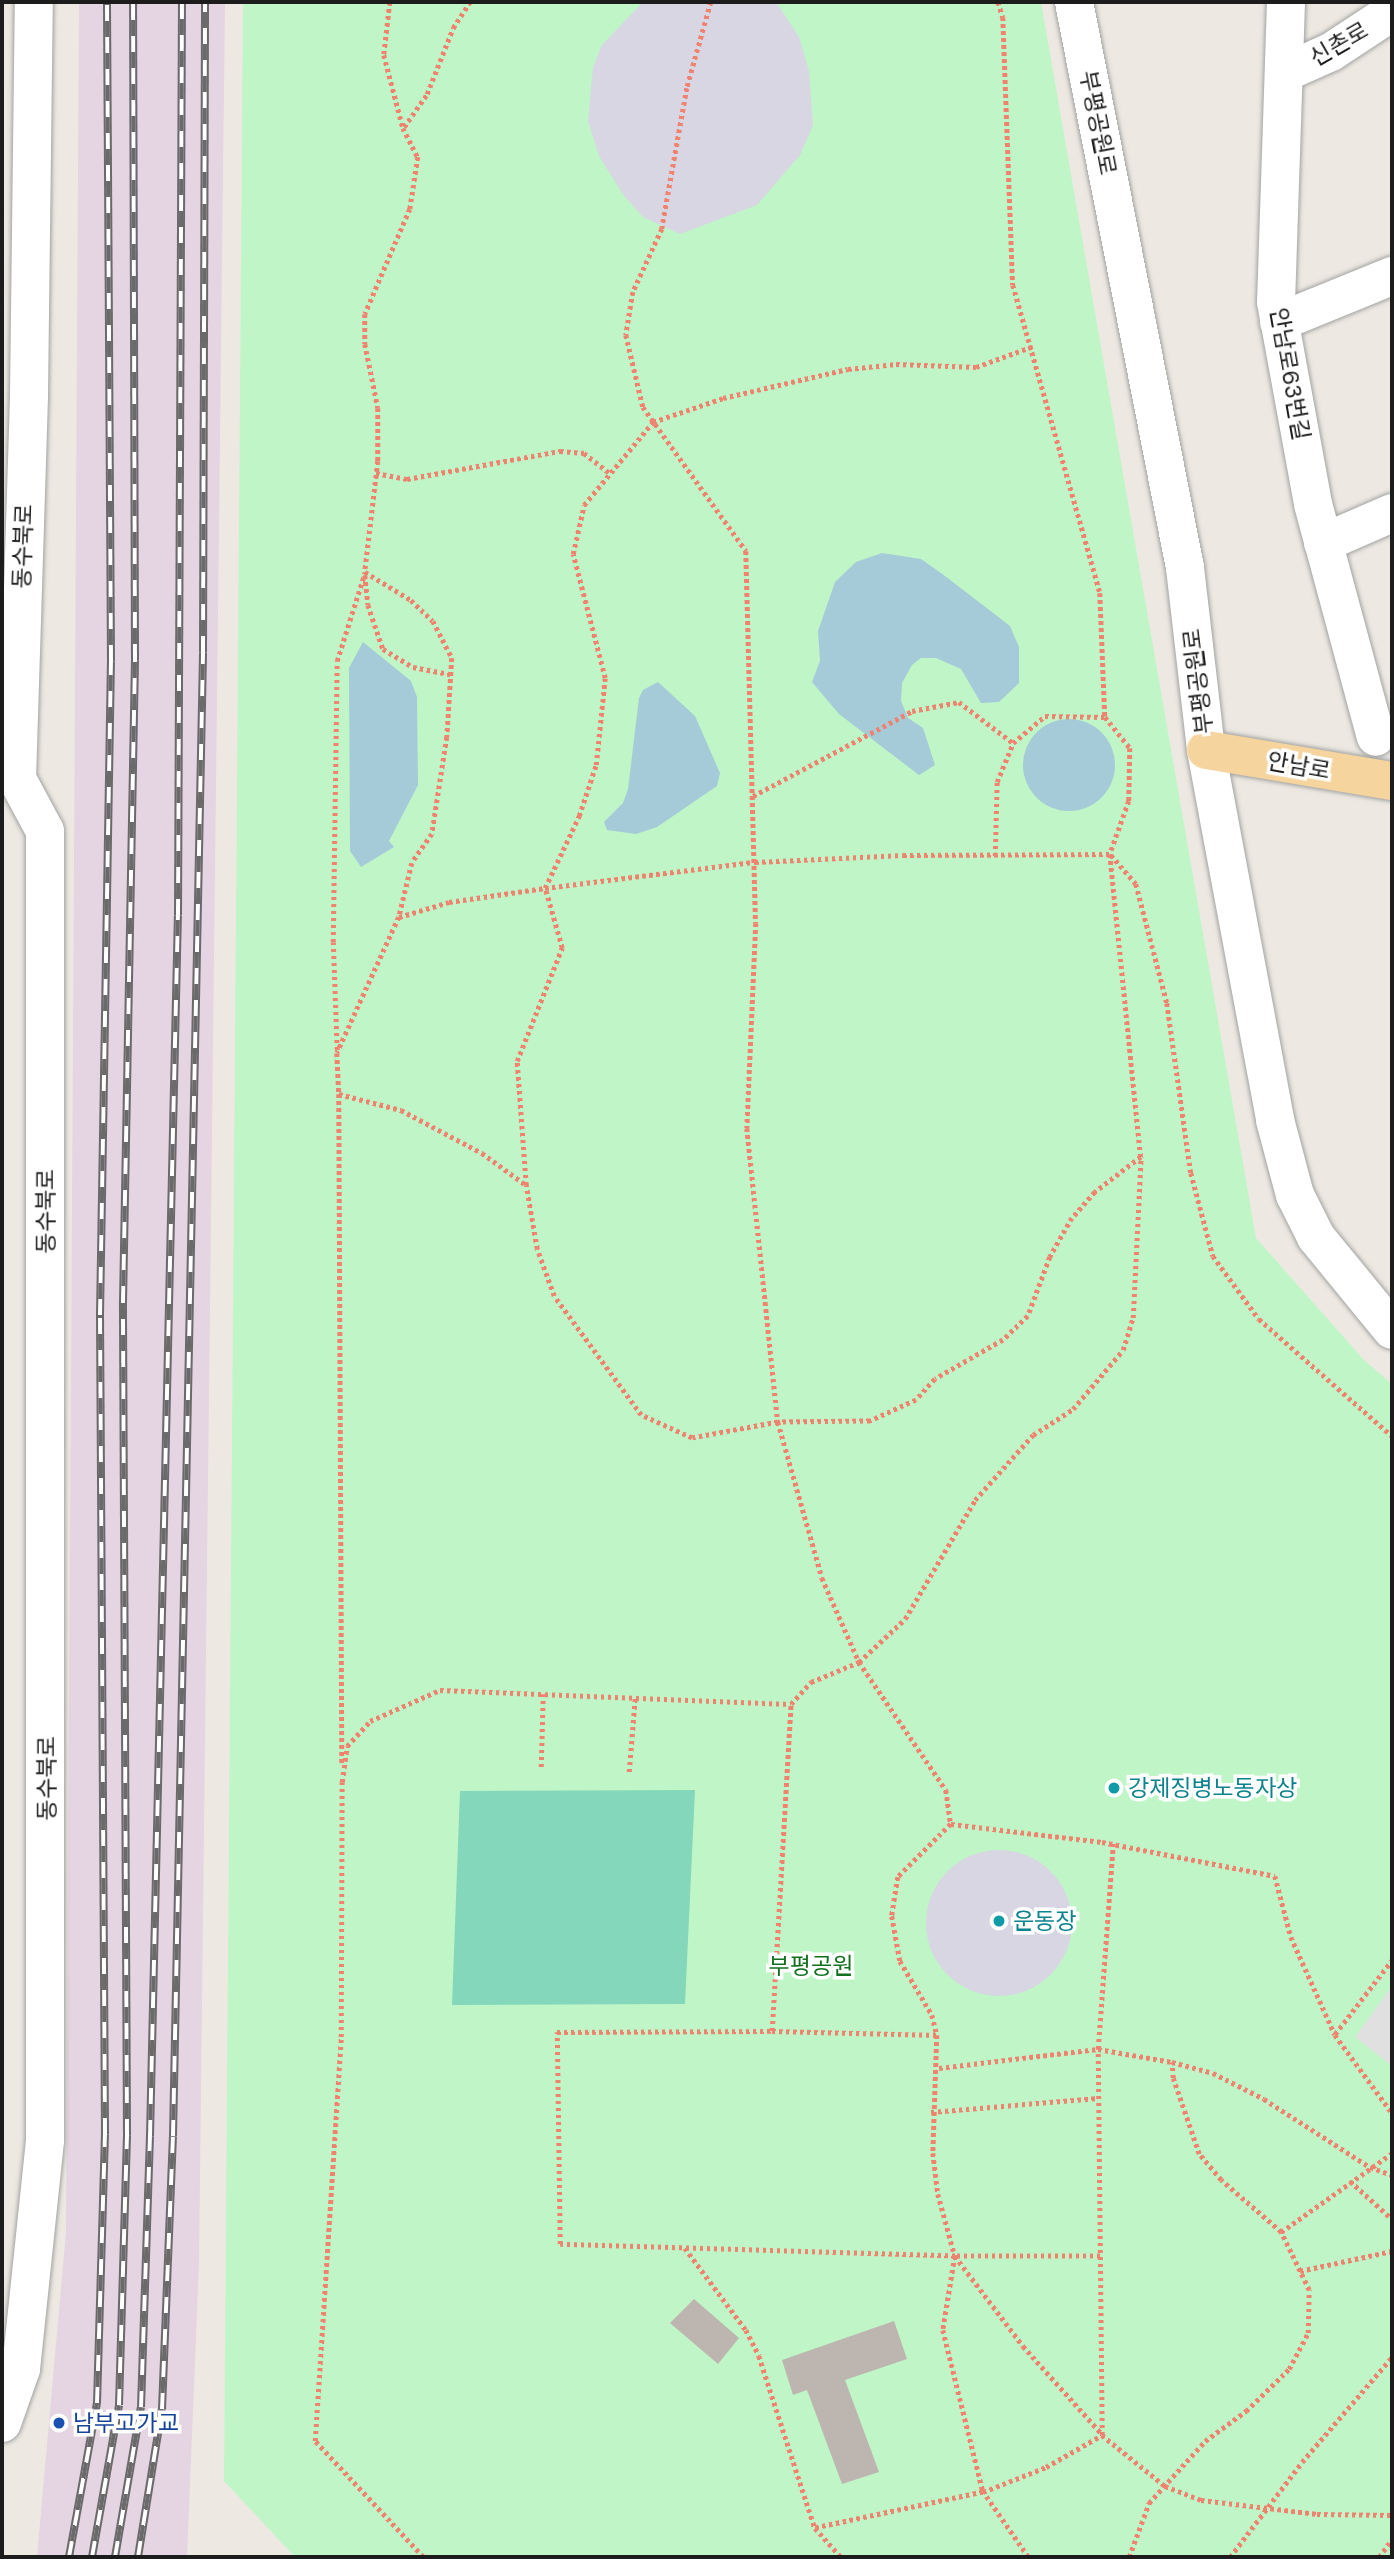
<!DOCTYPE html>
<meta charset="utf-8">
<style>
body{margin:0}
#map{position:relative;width:1394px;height:2559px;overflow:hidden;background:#ede9e2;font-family:"DM Sans","Noto Sans KR",sans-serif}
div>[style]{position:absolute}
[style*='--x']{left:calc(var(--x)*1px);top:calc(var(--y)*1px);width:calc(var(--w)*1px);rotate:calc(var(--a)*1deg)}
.industrial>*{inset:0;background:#e5d4e1}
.park>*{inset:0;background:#c0f5c7}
.pitch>*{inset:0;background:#84d7bb}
.parking>*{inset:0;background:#e0e0e0}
.plaza>*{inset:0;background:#d7d6e2}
.round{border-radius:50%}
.water>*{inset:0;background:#a5cad8}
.building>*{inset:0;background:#bdb5af}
.path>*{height:4.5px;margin-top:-2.25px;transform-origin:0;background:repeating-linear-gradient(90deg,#f0836f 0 3.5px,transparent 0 7px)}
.roads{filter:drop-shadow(0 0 2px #a3a3a3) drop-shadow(0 0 2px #a3a3a3)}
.minor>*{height:38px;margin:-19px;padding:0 19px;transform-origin:19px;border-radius:19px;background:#fff}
.major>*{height:38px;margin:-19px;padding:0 19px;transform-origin:19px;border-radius:19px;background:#f5d49e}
.rail>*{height:8px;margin-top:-4px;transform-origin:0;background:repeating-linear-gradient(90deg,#fff 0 16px,#6a6a6a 0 32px);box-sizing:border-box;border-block:2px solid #6a6a6a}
.dots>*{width:19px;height:19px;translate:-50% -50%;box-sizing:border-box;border:4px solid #fff;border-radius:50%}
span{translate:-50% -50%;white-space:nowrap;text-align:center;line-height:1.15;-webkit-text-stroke:7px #fff;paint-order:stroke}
.street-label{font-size:23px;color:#1c1c1c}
.culture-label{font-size:23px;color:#0d838f}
.left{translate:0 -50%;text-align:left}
.park-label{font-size:23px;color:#12711e}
.transit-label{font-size:23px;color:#164399}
.frame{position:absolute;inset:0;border:4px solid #1c1c1c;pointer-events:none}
</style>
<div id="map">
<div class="industrial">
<i style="clip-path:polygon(79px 2px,225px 2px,199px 2264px,187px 2557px,37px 2557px,66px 2232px)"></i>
</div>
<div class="park">
<i style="clip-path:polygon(243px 2px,1041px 2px,1256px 1238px,1365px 1361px,1392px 1384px,1392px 2557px,295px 2557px,224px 2481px)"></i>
</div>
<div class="pitch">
<i style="clip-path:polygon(695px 1790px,685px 2004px,452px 2005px,460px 1791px)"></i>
</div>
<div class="parking">
<i style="clip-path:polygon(1392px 1986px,1392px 2066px,1355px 2037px)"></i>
</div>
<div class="plaza">
<i style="clip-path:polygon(643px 2px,776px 2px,799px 37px,809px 71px,813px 125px,800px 155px,757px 205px,680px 234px,643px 217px,624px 196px,599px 156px,588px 121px,593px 67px,602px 45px)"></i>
<i class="round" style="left:926px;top:1850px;width:146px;height:146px"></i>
</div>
<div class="water">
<i style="clip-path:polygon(882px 553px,921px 559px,945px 576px,1010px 626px,1019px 647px,1019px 683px,999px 702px,981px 703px,961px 669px,936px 658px,921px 658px,912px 665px,902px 683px,901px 701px,908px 718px,923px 728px,935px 765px,919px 775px,839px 714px,812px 682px,820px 661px,818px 631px,835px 582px,856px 562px)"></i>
<i style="clip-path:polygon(363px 642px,411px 681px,417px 697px,418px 785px,389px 841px,394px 847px,361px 867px,350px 851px,349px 668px)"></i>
<i style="clip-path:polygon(658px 682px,695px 716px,720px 773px,717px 786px,657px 827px,636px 834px,607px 830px,604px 822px,623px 803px,628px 789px,639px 698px,643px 690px)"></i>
<i class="round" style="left:1023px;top:719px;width:92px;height:92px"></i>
</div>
<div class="building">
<i style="clip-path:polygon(694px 2299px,739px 2338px,718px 2364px,670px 2323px)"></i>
<i style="clip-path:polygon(894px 2321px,907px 2359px,845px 2380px,879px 2472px,842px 2484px,807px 2390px,793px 2395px,782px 2360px)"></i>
</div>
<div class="path">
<i style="--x:390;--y:2;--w:53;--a:96.5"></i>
<i style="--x:384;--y:55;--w:75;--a:75.4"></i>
<i style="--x:403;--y:128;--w:33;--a:63"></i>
<i style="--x:418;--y:157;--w:53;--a:98.7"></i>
<i style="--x:410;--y:209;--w:114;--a:113.2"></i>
<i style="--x:365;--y:314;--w:30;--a:90"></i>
<i style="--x:365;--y:344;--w:65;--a:78.5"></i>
<i style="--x:378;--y:408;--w:53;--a:90"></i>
<i style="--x:378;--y:461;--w:112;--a:96.7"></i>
<i style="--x:365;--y:572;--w:54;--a:31.3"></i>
<i style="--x:411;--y:600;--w:30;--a:44"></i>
<i style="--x:433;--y:621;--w:42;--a:62.8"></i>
<i style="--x:452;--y:658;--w:79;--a:93.6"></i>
<i style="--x:447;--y:737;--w:98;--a:98.8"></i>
<i style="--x:432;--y:834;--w:35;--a:125"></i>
<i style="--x:412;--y:863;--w:56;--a:103.5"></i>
<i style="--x:399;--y:917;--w:149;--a:114.5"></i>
<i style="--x:337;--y:1053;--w:41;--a:87.2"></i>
<i style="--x:339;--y:1094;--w:64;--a:14.5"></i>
<i style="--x:401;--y:1110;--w:92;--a:28"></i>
<i style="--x:482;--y:1153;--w:54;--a:36"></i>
<i style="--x:711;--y:2;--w:89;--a:105.6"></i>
<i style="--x:687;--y:88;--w:143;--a:100.1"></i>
<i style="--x:662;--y:229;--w:69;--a:114.7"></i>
<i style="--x:633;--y:292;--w:44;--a:99.2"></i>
<i style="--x:626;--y:335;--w:74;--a:76.7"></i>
<i style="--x:643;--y:407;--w:177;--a:54.4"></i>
<i style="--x:746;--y:551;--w:372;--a:88.5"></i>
<i style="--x:756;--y:923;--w:205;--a:92.5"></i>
<i style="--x:747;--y:1128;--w:296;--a:84"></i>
<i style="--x:778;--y:1422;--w:162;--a:74.2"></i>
<i style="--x:822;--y:1578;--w:92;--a:66.2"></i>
<i style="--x:859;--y:1662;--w:155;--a:55.8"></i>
<i style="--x:946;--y:1790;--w:34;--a:82"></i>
<i style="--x:951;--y:1824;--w:75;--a:135"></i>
<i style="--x:898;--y:1877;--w:39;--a:99"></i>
<i style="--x:892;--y:1916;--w:46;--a:79.9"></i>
<i style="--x:900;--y:1961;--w:63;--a:59.3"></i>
<i style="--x:932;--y:2015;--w:21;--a:76"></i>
<i style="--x:937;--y:2035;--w:118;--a:91.9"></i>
<i style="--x:933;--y:2153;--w:41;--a:83"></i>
<i style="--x:938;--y:2194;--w:64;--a:74.7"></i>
<i style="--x:955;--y:2256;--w:75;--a:99.2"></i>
<i style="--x:943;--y:2330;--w:167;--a:76.1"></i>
<i style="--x:983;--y:2492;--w:172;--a:167.9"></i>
<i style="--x:815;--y:2528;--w:39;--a:48"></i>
<i style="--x:998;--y:2;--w:16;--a:72"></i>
<i style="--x:1003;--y:17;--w:268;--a:87.9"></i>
<i style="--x:1013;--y:285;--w:320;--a:74.2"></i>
<i style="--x:1100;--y:593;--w:124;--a:87.7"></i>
<i style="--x:1105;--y:717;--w:40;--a:51"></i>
<i style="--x:1130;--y:748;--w:53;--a:91.1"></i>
<i style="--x:1129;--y:801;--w:56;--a:109.7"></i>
<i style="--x:1110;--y:854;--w:305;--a:84.2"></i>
<i style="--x:1141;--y:1157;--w:58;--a:142.7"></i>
<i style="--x:1095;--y:1192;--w:35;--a:131"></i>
<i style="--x:1072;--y:1218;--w:45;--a:119.4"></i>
<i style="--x:1050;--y:1257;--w:63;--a:110.4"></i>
<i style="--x:1028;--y:1316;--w:35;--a:136"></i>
<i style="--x:1003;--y:1340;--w:78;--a:150.2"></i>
<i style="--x:935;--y:1379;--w:28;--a:132"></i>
<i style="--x:916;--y:1400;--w:51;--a:155.5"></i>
<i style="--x:870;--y:1421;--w:92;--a:179.4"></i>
<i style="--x:778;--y:1422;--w:87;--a:169.5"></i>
<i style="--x:692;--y:1438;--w:56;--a:-155.7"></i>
<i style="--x:641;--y:1415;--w:147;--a:-126.2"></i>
<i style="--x:554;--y:1296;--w:50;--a:-109.9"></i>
<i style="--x:537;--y:1249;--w:65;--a:-99.8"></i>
<i style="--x:526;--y:1185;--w:124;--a:-94.2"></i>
<i style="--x:517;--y:1061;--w:122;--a:-68.3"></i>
<i style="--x:562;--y:948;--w:62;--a:-105.8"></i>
<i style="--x:545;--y:888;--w:80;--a:-64.7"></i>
<i style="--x:579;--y:816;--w:54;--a:-71.6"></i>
<i style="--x:596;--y:765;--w:87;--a:-84.1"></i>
<i style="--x:605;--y:678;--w:128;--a:-104.5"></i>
<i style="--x:573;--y:554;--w:50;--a:-77.3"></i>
<i style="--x:584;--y:505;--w:108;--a:-50.3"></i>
<i style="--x:653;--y:422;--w:74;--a:-18.9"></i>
<i style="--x:723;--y:398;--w:128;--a:-13.1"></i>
<i style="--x:848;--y:369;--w:48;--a:-5.9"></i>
<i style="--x:896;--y:364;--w:80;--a:2.1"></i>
<i style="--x:976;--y:367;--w:59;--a:-20"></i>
<i style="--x:404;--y:127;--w:40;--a:-55.1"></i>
<i style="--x:427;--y:94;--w:71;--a:-68.5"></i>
<i style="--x:453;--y:28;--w:31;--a:-57"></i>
<i style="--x:376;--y:473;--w:32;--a:11"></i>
<i style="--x:407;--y:479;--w:156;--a:-10.4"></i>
<i style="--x:560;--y:451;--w:24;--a:5"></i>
<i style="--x:584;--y:453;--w:33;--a:38"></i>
<i style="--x:365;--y:575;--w:30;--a:84"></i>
<i style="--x:368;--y:605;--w:46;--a:71.2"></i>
<i style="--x:383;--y:649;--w:35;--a:31"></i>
<i style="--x:413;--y:667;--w:38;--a:11"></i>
<i style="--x:753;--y:796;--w:180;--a:-28.1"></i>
<i style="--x:912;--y:711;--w:48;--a:-10.8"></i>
<i style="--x:959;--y:702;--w:68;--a:37.2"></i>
<i style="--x:1013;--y:743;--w:42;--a:-40.2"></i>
<i style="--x:1045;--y:716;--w:60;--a:1"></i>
<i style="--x:1111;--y:855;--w:38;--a:49"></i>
<i style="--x:1136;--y:884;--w:123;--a:75.4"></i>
<i style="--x:1167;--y:1003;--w:172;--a:82"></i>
<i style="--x:1191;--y:1173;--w:86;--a:75.2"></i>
<i style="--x:1213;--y:1256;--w:78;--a:53.9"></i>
<i style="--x:1259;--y:1319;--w:177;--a:41.3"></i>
<i style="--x:995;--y:856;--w:74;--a:-88.5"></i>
<i style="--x:997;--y:782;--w:42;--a:-67.7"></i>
<i style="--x:399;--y:917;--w:52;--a:-16.7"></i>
<i style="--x:449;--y:902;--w:97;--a:-8.3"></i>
<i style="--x:545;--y:888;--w:212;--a:-7.1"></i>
<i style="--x:755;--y:862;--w:148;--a:-2.7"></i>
<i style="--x:903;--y:855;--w:207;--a:-0.3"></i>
<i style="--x:337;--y:1050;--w:108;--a:-92.1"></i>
<i style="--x:333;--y:942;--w:281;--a:-89.2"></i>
<i style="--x:337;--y:661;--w:93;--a:-72.5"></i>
<i style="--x:339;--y:1094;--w:671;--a:89.74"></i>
<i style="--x:541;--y:1767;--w:73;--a:-88.4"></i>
<i style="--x:629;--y:1772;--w:74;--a:-85.4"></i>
<i style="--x:951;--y:1824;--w:152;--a:6.8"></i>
<i style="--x:1102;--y:1842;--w:176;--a:11.1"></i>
<i style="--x:1275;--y:1876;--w:63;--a:75.3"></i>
<i style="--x:1291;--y:1937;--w:107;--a:65.8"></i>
<i style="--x:1335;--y:2035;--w:97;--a:53.8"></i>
<i style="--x:772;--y:2031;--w:165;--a:1.4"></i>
<i style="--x:1335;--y:2034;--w:93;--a:-52.4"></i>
<i style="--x:939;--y:2068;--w:160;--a:-6.8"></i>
<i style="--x:1098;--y:2049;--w:75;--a:10"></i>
<i style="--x:1172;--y:2062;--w:42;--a:15"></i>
<i style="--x:1213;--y:2073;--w:57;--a:27"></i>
<i style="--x:1264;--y:2099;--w:126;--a:32.7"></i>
<i style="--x:1370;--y:2167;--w:23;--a:20"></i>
<i style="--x:931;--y:2112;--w:168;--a:-4.8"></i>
<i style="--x:1350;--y:2181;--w:57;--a:42.1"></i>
<i style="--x:1281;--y:2232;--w:136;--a:-35.4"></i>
<i style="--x:685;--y:2248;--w:102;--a:53.4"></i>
<i style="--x:746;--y:2330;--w:29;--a:63"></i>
<i style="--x:759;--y:2356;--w:181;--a:72"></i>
<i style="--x:955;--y:2256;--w:395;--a:-178.3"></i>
<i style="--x:560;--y:2244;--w:212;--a:-90.8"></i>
<i style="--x:557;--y:2032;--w:215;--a:-0.3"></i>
<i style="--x:772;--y:2031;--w:328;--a:-86.7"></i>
<i style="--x:791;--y:1704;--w:30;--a:-48"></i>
<i style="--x:811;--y:1682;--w:52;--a:-22.6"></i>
<i style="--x:859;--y:1662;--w:63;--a:-43.1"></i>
<i style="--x:905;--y:1619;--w:138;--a:-59.5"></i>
<i style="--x:975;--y:1500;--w:87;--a:-48.3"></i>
<i style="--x:1033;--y:1435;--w:48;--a:-33"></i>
<i style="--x:1073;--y:1409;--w:77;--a:-49.7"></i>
<i style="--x:1123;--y:1350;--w:34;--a:-73"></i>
<i style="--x:1133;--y:1318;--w:161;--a:-87.2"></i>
<i style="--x:1100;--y:2256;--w:145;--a:180"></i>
<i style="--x:955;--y:2256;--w:113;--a:52.9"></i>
<i style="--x:1023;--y:2346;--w:118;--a:48.1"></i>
<i style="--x:1300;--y:2271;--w:94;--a:-12.3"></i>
<i style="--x:1102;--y:2435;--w:386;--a:-90.6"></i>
<i style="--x:1098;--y:2049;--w:206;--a:-85.8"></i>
<i style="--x:423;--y:2557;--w:158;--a:-133"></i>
<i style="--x:315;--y:2441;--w:405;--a:-86.3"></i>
<i style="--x:341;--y:2037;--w:255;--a:-89.8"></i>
<i style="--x:342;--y:1782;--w:36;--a:-82"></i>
<i style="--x:347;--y:1746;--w:34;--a:-47"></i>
<i style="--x:370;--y:1721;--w:77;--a:-23.9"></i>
<i style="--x:440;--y:1690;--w:351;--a:2.3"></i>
<i style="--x:1028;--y:2557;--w:79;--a:-124.7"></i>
<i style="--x:983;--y:2492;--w:68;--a:-21.6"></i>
<i style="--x:1046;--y:2467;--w:64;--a:-29.7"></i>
<i style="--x:1102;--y:2435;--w:81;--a:39"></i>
<i style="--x:1165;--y:2486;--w:39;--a:21"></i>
<i style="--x:1201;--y:2500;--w:117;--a:6.9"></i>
<i style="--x:1317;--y:2514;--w:75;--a:0.8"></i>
<i style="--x:1129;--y:2557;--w:58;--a:-69.7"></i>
<i style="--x:1149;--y:2503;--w:84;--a:-47.9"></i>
<i style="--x:1205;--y:2441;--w:51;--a:-36.2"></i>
<i style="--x:1246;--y:2411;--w:60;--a:-44.3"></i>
<i style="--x:1289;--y:2369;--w:41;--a:-62.2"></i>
<i style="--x:1308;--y:2333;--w:43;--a:-88.7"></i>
<i style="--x:1309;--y:2290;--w:64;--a:-115.8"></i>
<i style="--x:1281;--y:2232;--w:79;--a:-139.1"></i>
<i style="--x:1221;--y:2180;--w:34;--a:-130"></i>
<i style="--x:1199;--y:2154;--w:80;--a:-108.9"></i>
<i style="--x:1173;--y:2078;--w:16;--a:-94"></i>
<i style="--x:1230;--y:2557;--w:119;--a:-52.8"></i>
<i style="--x:1302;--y:2462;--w:138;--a:-49.4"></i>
<i style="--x:1379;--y:2557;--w:22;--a:-54"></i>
</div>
<div class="roads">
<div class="minor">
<i style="--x:1074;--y:2;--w:577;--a:78.9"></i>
<i style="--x:1185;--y:568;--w:183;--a:83.4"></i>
<i style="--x:1206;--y:750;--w:376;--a:79.4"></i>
<i style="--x:1275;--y:1120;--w:78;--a:75.1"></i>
<i style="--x:1295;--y:1195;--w:47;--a:63.4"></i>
<i style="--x:1316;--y:1237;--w:120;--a:50.7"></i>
<i style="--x:1286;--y:2;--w:300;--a:91.9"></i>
<i style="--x:1276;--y:302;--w:205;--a:79.6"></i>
<i style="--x:1313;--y:504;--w:241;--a:74.9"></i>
<i style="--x:1284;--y:73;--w:51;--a:-24.1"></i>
<i style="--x:1331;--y:52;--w:73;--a:-33.3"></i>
<i style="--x:1279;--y:322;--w:122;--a:-22.2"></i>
<i style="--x:1323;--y:543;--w:75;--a:-23.5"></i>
<i style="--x:2;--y:2423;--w:57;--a:-70.6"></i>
<i style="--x:21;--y:2369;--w:229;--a:-84"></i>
<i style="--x:45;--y:2141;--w:1310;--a:-90"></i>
<i style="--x:45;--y:831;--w:59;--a:-118.3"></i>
<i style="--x:17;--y:779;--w:384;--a:-88.2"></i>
<i style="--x:29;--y:395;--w:393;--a:-89.3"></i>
</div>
<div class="major">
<i style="--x:1206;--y:750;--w:189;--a:9.5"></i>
</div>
</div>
<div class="rail">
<i style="--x:69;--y:2557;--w:157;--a:-79.7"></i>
<i style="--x:97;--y:2403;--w:269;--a:-88.3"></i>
<i style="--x:105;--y:2134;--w:819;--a:-90.35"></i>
<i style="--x:100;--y:1315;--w:654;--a:-89.04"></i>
<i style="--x:111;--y:661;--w:659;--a:-90.35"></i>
<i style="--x:92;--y:2557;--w:154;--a:-79.9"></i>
<i style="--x:119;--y:2405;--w:270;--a:-88.3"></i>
<i style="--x:127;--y:2135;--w:833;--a:-90.28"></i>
<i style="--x:123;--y:1302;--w:642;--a:-88.93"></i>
<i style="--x:135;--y:660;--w:658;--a:-90.17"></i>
<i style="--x:115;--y:2557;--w:152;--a:-80.2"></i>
<i style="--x:141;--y:2407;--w:271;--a:-88.1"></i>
<i style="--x:150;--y:2136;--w:1221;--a:-88.69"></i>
<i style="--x:178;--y:915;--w:913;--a:-89.75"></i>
<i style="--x:138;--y:2557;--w:150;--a:-80.8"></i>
<i style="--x:162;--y:2409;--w:273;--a:-87.7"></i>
<i style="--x:173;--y:2136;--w:1484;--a:-88.84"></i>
<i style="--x:203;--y:652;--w:650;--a:-89.82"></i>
</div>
<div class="dots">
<i style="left:1114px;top:1788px;background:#0f9aa8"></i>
<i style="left:999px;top:1921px;background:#0f9aa8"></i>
<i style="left:59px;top:2423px;background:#1a4fb4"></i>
</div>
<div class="street-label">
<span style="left:1339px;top:44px;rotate:-30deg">신촌로</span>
<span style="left:1098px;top:123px;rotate:79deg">부평공원로</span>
<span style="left:1290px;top:374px;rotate:80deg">안남로63번길</span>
<span style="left:23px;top:546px;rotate:-88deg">동수북로</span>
<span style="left:1198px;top:681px;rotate:-97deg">부평공원로</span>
<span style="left:1299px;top:766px;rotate:10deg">안남로</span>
<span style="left:46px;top:1211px;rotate:-90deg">동수북로</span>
<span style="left:47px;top:1778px;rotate:-90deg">동수북로</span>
</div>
<div class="culture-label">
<span class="left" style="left:1128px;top:1788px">강제징병노동자상</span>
<span class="left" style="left:1013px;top:1921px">운동장</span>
</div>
<div class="park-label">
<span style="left:811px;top:1966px">부평공원</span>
</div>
<div class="transit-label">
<span class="left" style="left:73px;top:2423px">남부고가교</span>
</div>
<div class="frame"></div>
</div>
